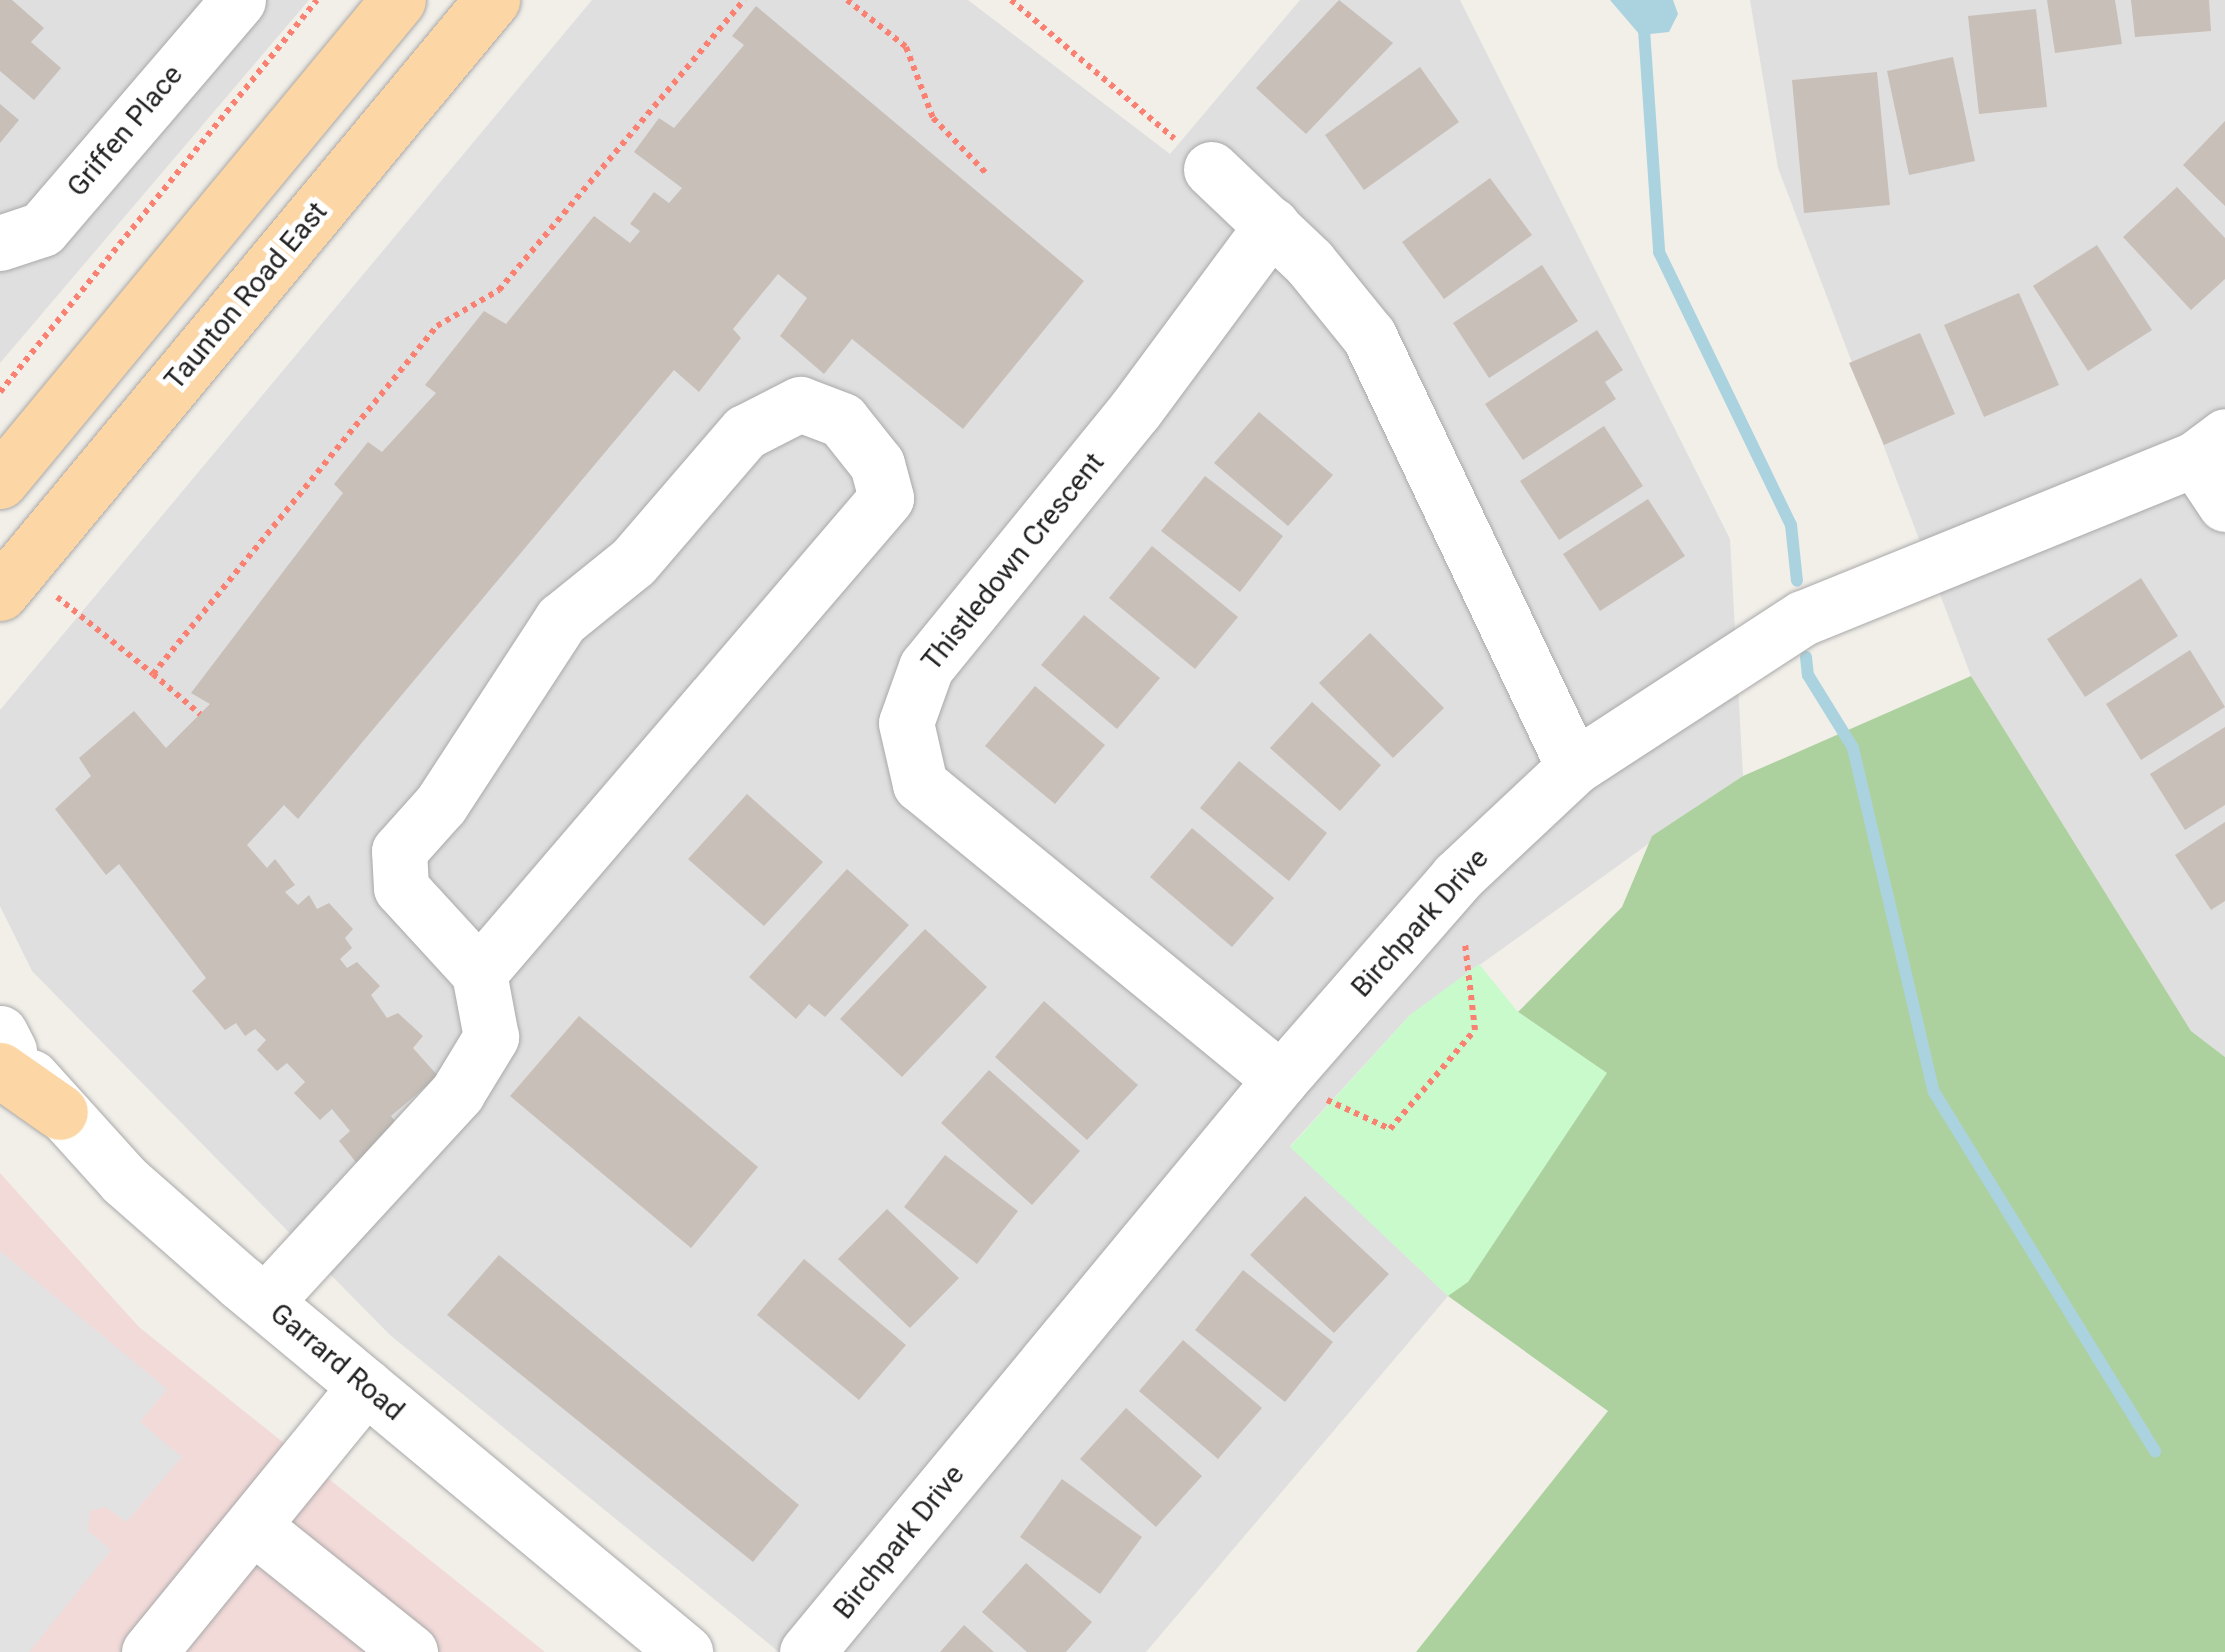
<!DOCTYPE html>
<style>
body{margin:0}
#map{position:relative;width:2225px;height:1652px;overflow:hidden;background:#f2efe9;font-family:Roboto,sans-serif}
div>[style]{position:absolute}
[style*='--x']{left:calc(var(--x)*1px);top:calc(var(--y)*1px);width:calc(var(--w)*1px);rotate:calc(var(--a)*1deg)}
.residential>*{inset:0;background:#e0dfdf}
.commercial>*{inset:0;background:#f2dad9}
.forest>*{inset:0;background:#add19e}
.park>*{inset:0;background:#c8facc}
.parking>*{inset:0;background:#e2e2e2}
.water>*{inset:0;background:#aad3df}
.stream>*{height:12px;margin:-6px;padding:0 6px;transform-origin:6px;border-radius:6px;background:#aad3df}
.building>*{inset:0;background:#c7bfb8}
.path>*{height:6px;margin-top:-3px;transform-origin:0;background:repeating-linear-gradient(90deg,#fa8072 0 5px,transparent 0 10px)}
.roads{filter:drop-shadow(0 0 2px #a9a9a9) drop-shadow(0 0 2px #a9a9a9)}
.minor>*{height:55px;margin:-27.5px;padding:0 27.5px;transform-origin:27.5px;border-radius:27.5px;background:#fff}
.major>*{height:55px;margin:-27.5px;padding:0 27.5px;transform-origin:27.5px;border-radius:27.5px;background:#fcd6a4}
span{translate:-50% -50%;white-space:nowrap;text-align:center;line-height:1.15;-webkit-text-stroke:10px #fff;paint-order:stroke}
.street-label{font-size:28px;color:#222}
</style>
<div id="map">
<div class="residential">
<i style="clip-path:polygon(0 0,309px 0,0 363px)"></i>
<i style="clip-path:polygon(592px 0,968px 0,1170px 154px,1300px 0,1460px 0,1730px 539px,1743px 776px,1410px 1015px,1290px 1146px,1448px 1296px,1146px 1652px,779px 1652px,390px 1335px,32px 971px,0 906px,0 710px)"></i>
<i style="clip-path:polygon(1750px 0,2225px 0,2225px 1057px,2191px 1031px,1971px 676px,1778px 168px)"></i>
</div>
<div class="commercial">
<i style="clip-path:polygon(0 1173px,139px 1327px,545px 1652px,0 1652px)"></i>
</div>
<div class="forest">
<i style="clip-path:polygon(1971px 676px,2191px 1031px,2225px 1057px,2225px 1652px,1416px 1652px,1608px 1411px,1448px 1296px,1414px 1233px,1468px 1281px,1606px 1073px,1518px 1012px,1622px 907px,1652px 836px,1743px 776px)"></i>
</div>
<div class="park">
<i style="clip-path:polygon(1479px 964px,1518px 1012px,1607px 1073px,1468px 1282px,1448px 1296px,1290px 1147px,1410px 1015px)"></i>
</div>
<div class="parking">
<i style="clip-path:polygon(0 1251px,167px 1389px,140px 1422px,182px 1457px,126px 1522px,106px 1507px,90px 1511px,88px 1531px,111px 1550px,29px 1652px,0 1652px)"></i>
</div>
<div class="water">
<i style="clip-path:polygon(1610px 0,1673px 0,1678px 14px,1669px 32px,1640px 35px)"></i>
</div>
<div class="stream">
<i style="--x:1642;--y:0;--w:253;--a:86.1"></i>
<i style="--x:1659;--y:252;--w:303;--a:64.2"></i>
<i style="--x:1791;--y:525;--w:56;--a:83.9"></i>
<i style="--x:1806;--y:657;--w:18;--a:84"></i>
<i style="--x:1808;--y:675;--w:86;--a:58.3"></i>
<i style="--x:1853;--y:748;--w:353;--a:76.8"></i>
<i style="--x:1934;--y:1092;--w:422;--a:58.4"></i>
</div>
<div class="building">
<i style="clip-path:polygon(0 0,12px 0,44px 28px,31px 42px,61px 68px,34px 100px,0 71px)"></i>
<i style="clip-path:polygon(1339px 0,1393px 43px,1306px 134px,1256px 88px)"></i>
<i style="clip-path:polygon(2047px 0,2115px 0,2122px 44px,2055px 53px)"></i>
<i style="clip-path:polygon(2131px 0,2209px 0,2211px 31px,2135px 37px)"></i>
<i style="clip-path:polygon(756px 6px,1084px 281px,963px 429px,852px 339px,824px 374px,780px 336px,807px 298px,778px 274px,733px 329px,741px 338px,699px 392px,674px 370px,298px 819px,284px 805px,247px 845px,267px 868px,275px 859px,295px 885px,285px 892px,298px 905px,309px 895px,317px 909px,329px 903px,353px 929px,345px 938px,352px 948px,340px 959px,347px 968px,357px 962px,380px 986px,371px 995px,387px 1018px,398px 1013px,423px 1036px,413px 1048px,438px 1076px,391px 1116px,400px 1128px,359px 1166px,339px 1141px,350px 1131px,332px 1109px,320px 1120px,294px 1093px,305px 1082px,287px 1063px,277px 1071px,257px 1050px,266px 1040px,255px 1029px,245px 1036px,236px 1023px,225px 1030px,192px 991px,206px 978px,119px 864px,106px 875px,55px 809px,91px 776px,79px 758px,134px 711px,166px 748px,210px 704px,191px 693px,343px 493px,334px 484px,368px 442px,382px 452px,436px 393px,425px 385px,484px 311px,506px 324px,594px 216px,630px 243px,640px 231px,630px 224px,654px 192px,669px 203px,682px 188px,634px 152px,659px 118px,674px 128px,744px 45px,732px 36px)"></i>
<i style="clip-path:polygon(2036px 9px,2047px 107px,1979px 114px,1968px 16px)"></i>
<i style="clip-path:polygon(1953px 57px,1975px 161px,1909px 175px,1887px 71px)"></i>
<i style="clip-path:polygon(1420px 67px,1459px 122px,1364px 190px,1325px 135px)"></i>
<i style="clip-path:polygon(1877px 72px,1890px 205px,1804px 213px,1792px 80px)"></i>
<i style="clip-path:polygon(0 104px,19px 120px,0 143px)"></i>
<i style="clip-path:polygon(2225px 121px,2225px 206px,2183px 165px)"></i>
<i style="clip-path:polygon(1490px 178px,1532px 235px,1444px 299px,1402px 242px)"></i>
<i style="clip-path:polygon(2177px 187px,2225px 238px,2225px 279px,2191px 310px,2123px 237px)"></i>
<i style="clip-path:polygon(2097px 245px,2152px 330px,2088px 371px,2033px 286px)"></i>
<i style="clip-path:polygon(1542px 265px,1578px 321px,1489px 378px,1453px 323px)"></i>
<i style="clip-path:polygon(2019px 293px,2059px 385px,1984px 417px,1944px 325px)"></i>
<i style="clip-path:polygon(1597px 330px,1623px 370px,1605px 382px,1616px 399px,1523px 460px,1485px 404px)"></i>
<i style="clip-path:polygon(1920px 333px,1955px 414px,1884px 445px,1849px 363px)"></i>
<i style="clip-path:polygon(1259px 412px,1333px 475px,1288px 526px,1214px 463px)"></i>
<i style="clip-path:polygon(1604px 426px,1643px 486px,1559px 540px,1520px 481px)"></i>
<i style="clip-path:polygon(1205px 476px,1283px 536px,1240px 592px,1161px 531px)"></i>
<i style="clip-path:polygon(1648px 499px,1685px 556px,1600px 611px,1563px 554px)"></i>
<i style="clip-path:polygon(1152px 546px,1238px 617px,1195px 669px,1109px 598px)"></i>
<i style="clip-path:polygon(2141px 578px,2178px 636px,2085px 697px,2047px 639px)"></i>
<i style="clip-path:polygon(1084px 615px,1160px 678px,1117px 729px,1041px 665px)"></i>
<i style="clip-path:polygon(1370px 633px,1444px 708px,1393px 758px,1319px 683px)"></i>
<i style="clip-path:polygon(2190px 650px,2225px 707px,2141px 760px,2106px 704px)"></i>
<i style="clip-path:polygon(1035px 686px,1105px 745px,1055px 804px,985px 746px)"></i>
<i style="clip-path:polygon(1312px 702px,1381px 765px,1340px 811px,1270px 748px)"></i>
<i style="clip-path:polygon(2225px 727px,2225px 805px,2185px 830px,2150px 774px)"></i>
<i style="clip-path:polygon(1239px 761px,1327px 833px,1289px 881px,1200px 808px)"></i>
<i style="clip-path:polygon(747px 794px,823px 862px,764px 926px,688px 859px)"></i>
<i style="clip-path:polygon(2225px 822px,2225px 901px,2211px 910px,2175px 855px)"></i>
<i style="clip-path:polygon(1192px 828px,1274px 898px,1232px 947px,1150px 877px)"></i>
<i style="clip-path:polygon(847px 869px,909px 925px,825px 1017px,809px 1004px,796px 1019px,749px 977px)"></i>
<i style="clip-path:polygon(925px 929px,987px 987px,902px 1077px,840px 1019px)"></i>
<i style="clip-path:polygon(1044px 1001px,1138px 1085px,1087px 1140px,995px 1057px)"></i>
<i style="clip-path:polygon(579px 1016px,758px 1167px,691px 1248px,510px 1096px)"></i>
<i style="clip-path:polygon(989px 1070px,1080px 1151px,1032px 1205px,941px 1123px)"></i>
<i style="clip-path:polygon(945px 1155px,1018px 1211px,977px 1264px,904px 1207px)"></i>
<i style="clip-path:polygon(1305px 1196px,1389px 1274px,1334px 1333px,1250px 1255px)"></i>
<i style="clip-path:polygon(887px 1209px,959px 1278px,910px 1328px,838px 1259px)"></i>
<i style="clip-path:polygon(499px 1255px,799px 1505px,753px 1562px,447px 1315px)"></i>
<i style="clip-path:polygon(804px 1259px,906px 1345px,859px 1400px,757px 1315px)"></i>
<i style="clip-path:polygon(1243px 1270px,1333px 1342px,1285px 1402px,1195px 1330px)"></i>
<i style="clip-path:polygon(1183px 1340px,1262px 1408px,1218px 1459px,1139px 1391px)"></i>
<i style="clip-path:polygon(1126px 1408px,1202px 1476px,1156px 1527px,1080px 1459px)"></i>
<i style="clip-path:polygon(1062px 1479px,1142px 1537px,1100px 1594px,1020px 1537px)"></i>
<i style="clip-path:polygon(1026px 1563px,1092px 1622px,1066px 1652px,1027px 1652px,982px 1612px)"></i>
<i style="clip-path:polygon(964px 1625px,994px 1652px,940px 1652px)"></i>
</div>
<div class="path">
<i style="--x:847;--y:0;--w:75;--a:38.5"></i>
<i style="--x:906;--y:47;--w:76;--a:69.2"></i>
<i style="--x:933;--y:118;--w:76;--a:46.1"></i>
<i style="--x:1011;--y:0;--w:214;--a:40.3"></i>
<i style="--x:0;--y:392;--w:504;--a:-51.04"></i>
<i style="--x:57;--y:597;--w:123;--a:38.7"></i>
<i style="--x:153;--y:674;--w:449;--a:-50.8"></i>
<i style="--x:437;--y:326;--w:72;--a:-30.1"></i>
<i style="--x:499;--y:290;--w:380;--a:-49.8"></i>
<i style="--x:153;--y:674;--w:62;--a:40.4"></i>
<i style="--x:1327;--y:1100;--w:69;--a:24.7"></i>
<i style="--x:1390;--y:1129;--w:130;--a:-49.4"></i>
<i style="--x:1475;--y:1030;--w:88;--a:-96.6"></i>
</div>
<div class="roads">
<div class="minor">
<i style="--x:1211;--y:169;--w:135;--a:43.5"></i>
<i style="--x:1309;--y:262;--w:95;--a:51"></i>
<i style="--x:1369;--y:336;--w:477;--a:64.6"></i>
<i style="--x:1272;--y:225;--w:230;--a:126.5"></i>
<i style="--x:1135;--y:410;--w:331;--a:129.1"></i>
<i style="--x:926;--y:667;--w:59;--a:109.7"></i>
<i style="--x:906;--y:723;--w:63;--a:77.1"></i>
<i style="--x:920;--y:784;--w:466;--a:39.3"></i>
<i style="--x:0;--y:243;--w:44;--a:-18.4"></i>
<i style="--x:42;--y:229;--w:301;--a:-49.4"></i>
<i style="--x:2195;--y:459;--w:54;--a:56.3"></i>
<i style="--x:0;--y:1033;--w:20;--a:63"></i>
<i style="--x:31;--y:1077;--w:139;--a:47.9"></i>
<i style="--x:124;--y:1180;--w:154;--a:41.3"></i>
<i style="--x:240;--y:1282;--w:579;--a:39.74"></i>
<i style="--x:265;--y:1302;--w:284;--a:-47.4"></i>
<i style="--x:457;--y:1093;--w:66;--a:-58.7"></i>
<i style="--x:491;--y:1037;--w:65;--a:-100.6"></i>
<i style="--x:479;--y:973;--w:115;--a:-132.5"></i>
<i style="--x:401;--y:888;--w:37;--a:-93"></i>
<i style="--x:399;--y:851;--w:63;--a:-48.2"></i>
<i style="--x:441;--y:804;--w:220;--a:-56.9"></i>
<i style="--x:561;--y:620;--w:92;--a:-38.9"></i>
<i style="--x:633;--y:562;--w:172;--a:-49.3"></i>
<i style="--x:745;--y:432;--w:62;--a:-27"></i>
<i style="--x:800;--y:404;--w:45;--a:20.9"></i>
<i style="--x:842;--y:420;--w:56;--a:51.5"></i>
<i style="--x:877;--y:464;--w:35;--a:75"></i>
<i style="--x:886;--y:498;--w:626;--a:130.59"></i>
<i style="--x:254;--y:1527;--w:200;--a:38.7"></i>
<i style="--x:149;--y:1652;--w:343;--a:-50.8"></i>
<i style="--x:807;--y:1652;--w:744;--a:-50.4"></i>
<i style="--x:1281;--y:1079;--w:268;--a:-48.9"></i>
<i style="--x:1457;--y:877;--w:161;--a:-43.2"></i>
<i style="--x:1574;--y:767;--w:273;--a:-33.1"></i>
<i style="--x:1803;--y:618;--w:423;--a:-22.1"></i>
<i style="--x:2195;--y:459;--w:38;--a:-37"></i>
</div>
<div class="major">
<i style="--x:0;--y:481;--w:624;--a:-50.39"></i>
<i style="--x:0;--y:593;--w:771;--a:-50.32"></i>
<i style="--x:0;--y:1070;--w:73;--a:35"></i>
</div>
</div>
<div class="street-label">
<span style="left:125px;top:131px;rotate:-50deg">Griffen Place</span>
<span style="left:246px;top:296px;rotate:-50deg">Taunton Road East</span>
<span style="left:1013px;top:562px;rotate:-51deg">Thistledown Crescent</span>
<span style="left:1420px;top:923px;rotate:-48deg">Birchpark Drive</span>
<span style="left:337px;top:1362px;rotate:40deg">Garrard Road</span>
<span style="left:899px;top:1542px;rotate:-51deg">Birchpark Drive</span>
</div>
</div>
